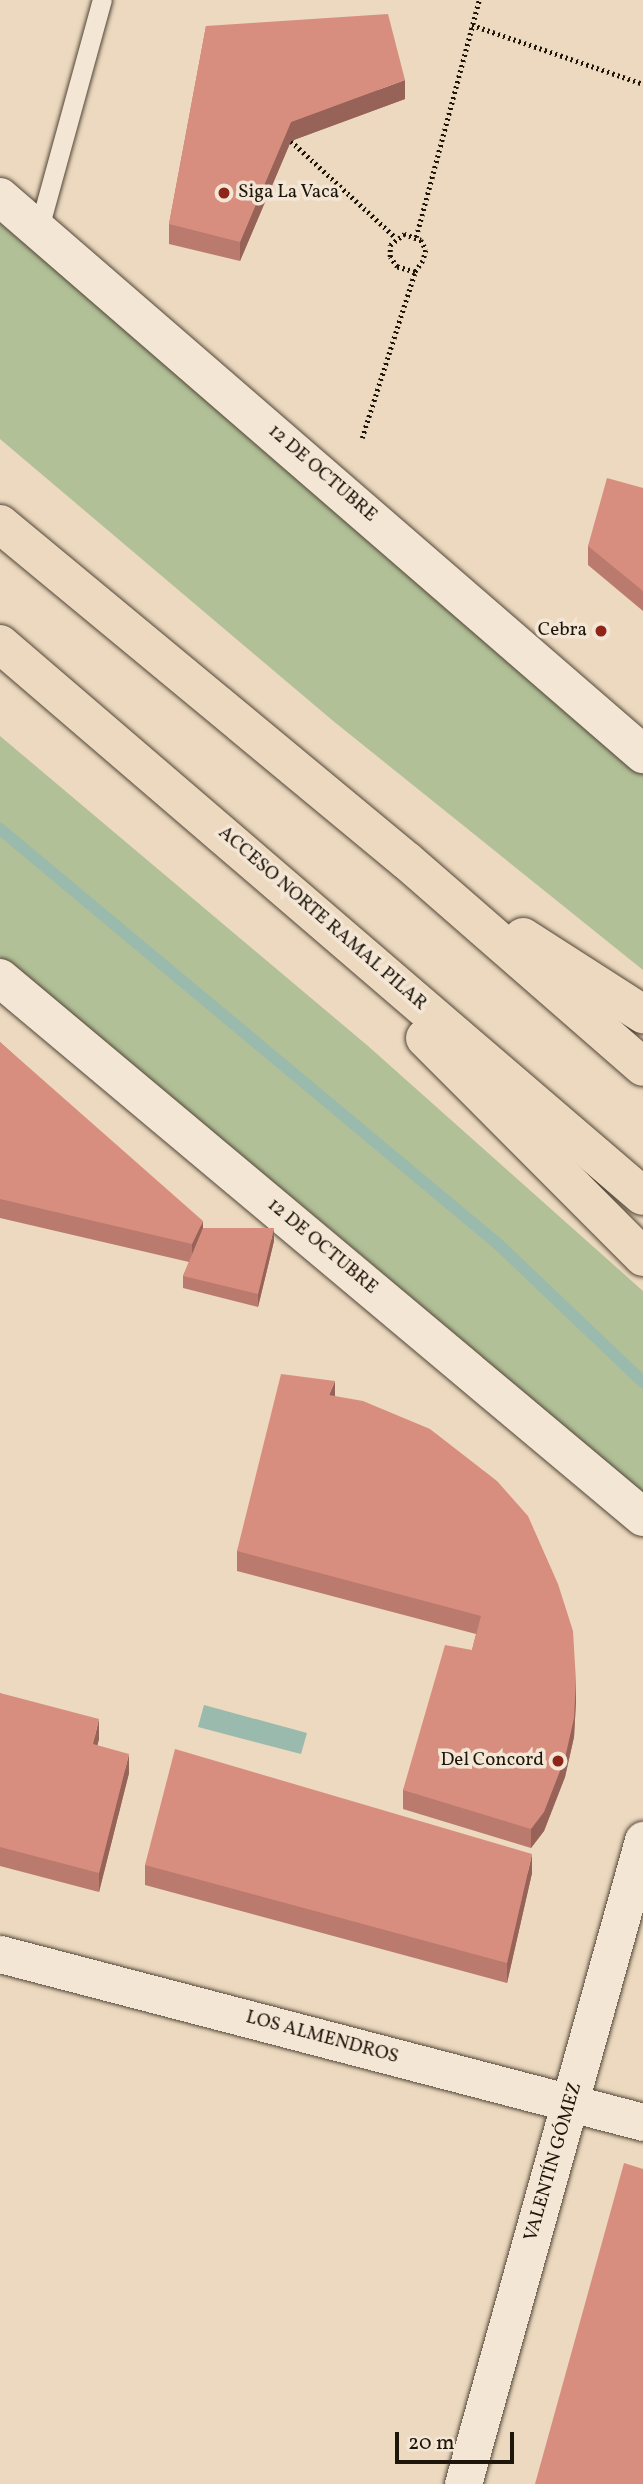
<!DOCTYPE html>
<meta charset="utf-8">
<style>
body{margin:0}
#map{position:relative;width:643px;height:2484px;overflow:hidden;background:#ecd9bf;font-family:Vollkorn,serif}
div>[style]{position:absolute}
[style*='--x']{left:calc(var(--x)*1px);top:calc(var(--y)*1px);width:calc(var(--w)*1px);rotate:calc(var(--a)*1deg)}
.green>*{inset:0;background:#b1c097}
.water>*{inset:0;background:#99baad}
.stream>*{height:12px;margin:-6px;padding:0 6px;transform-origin:6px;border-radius:6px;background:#99baad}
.path>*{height:4.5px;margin-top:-2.25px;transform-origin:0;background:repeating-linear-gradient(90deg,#1e150b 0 2px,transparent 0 5.5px)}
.roads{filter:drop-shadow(0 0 2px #524638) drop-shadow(0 0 2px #524638)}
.lane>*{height:19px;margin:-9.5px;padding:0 9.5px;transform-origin:9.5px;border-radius:9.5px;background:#f3e6d5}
.street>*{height:37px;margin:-18.5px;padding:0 18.5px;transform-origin:18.5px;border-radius:18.5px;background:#f3e6d5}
.secondary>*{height:38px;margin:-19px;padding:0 19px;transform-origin:19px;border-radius:19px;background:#f3e6d5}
.highway>*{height:38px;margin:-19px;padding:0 19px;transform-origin:19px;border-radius:19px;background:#ecd9bf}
.wall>*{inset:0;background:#ba7a6d}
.shaded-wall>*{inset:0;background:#976359}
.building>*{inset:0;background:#d88e7f}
.dots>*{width:19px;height:19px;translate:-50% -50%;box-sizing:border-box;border:4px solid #f3e6d5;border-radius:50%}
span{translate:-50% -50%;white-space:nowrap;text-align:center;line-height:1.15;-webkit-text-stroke:7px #f3e6d5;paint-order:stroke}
.poi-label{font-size:19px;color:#1e150b}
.left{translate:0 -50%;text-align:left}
.right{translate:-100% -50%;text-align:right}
.street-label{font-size:19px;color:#1e150b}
.scale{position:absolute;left:395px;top:2432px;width:119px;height:32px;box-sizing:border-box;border:4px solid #1e150b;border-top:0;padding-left:9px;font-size:21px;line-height:24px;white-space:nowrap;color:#1e150b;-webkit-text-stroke:5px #f3e6d5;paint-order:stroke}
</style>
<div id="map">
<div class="green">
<i style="clip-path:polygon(0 223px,123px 324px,643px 773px,643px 970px,332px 720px,0 439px)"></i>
<i style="clip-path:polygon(0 736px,368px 1046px,643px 1291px,643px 1493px,322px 1222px,0 957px)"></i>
</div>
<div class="water">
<i style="clip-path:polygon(204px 1705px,307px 1733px,301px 1754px,198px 1727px)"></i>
</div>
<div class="stream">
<i style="--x:0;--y:829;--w:648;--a:39.81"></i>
<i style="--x:498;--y:1244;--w:200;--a:43.6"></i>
</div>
<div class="path">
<i style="--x:472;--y:25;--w:181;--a:19"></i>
<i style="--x:291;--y:141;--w:143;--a:42.7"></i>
<i style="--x:404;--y:234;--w:18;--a:19"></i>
<i style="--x:421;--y:240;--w:11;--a:63"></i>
<i style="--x:426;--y:250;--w:11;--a:105"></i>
<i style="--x:423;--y:261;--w:14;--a:126"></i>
<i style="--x:415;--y:272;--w:19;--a:-164"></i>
<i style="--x:397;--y:267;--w:12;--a:-125"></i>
<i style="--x:390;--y:257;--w:12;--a:-90"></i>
<i style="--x:390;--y:245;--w:18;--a:-38"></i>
<i style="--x:416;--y:237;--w:245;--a:-75.1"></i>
<i style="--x:362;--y:438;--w:174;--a:-72.3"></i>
</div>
<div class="roads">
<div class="lane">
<i style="--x:39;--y:228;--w:237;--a:-74.6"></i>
</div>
<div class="street">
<i style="--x:0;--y:1954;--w:665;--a:14.64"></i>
<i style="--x:463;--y:2484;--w:669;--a:-74.38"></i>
</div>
<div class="secondary">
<i style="--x:0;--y:197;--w:851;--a:40.9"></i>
<i style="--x:0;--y:978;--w:839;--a:39.97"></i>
</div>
<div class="highway">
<i style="--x:0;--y:524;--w:528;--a:39.63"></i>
<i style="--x:407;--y:861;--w:313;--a:41.1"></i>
<i style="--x:0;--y:644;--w:847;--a:40.65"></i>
<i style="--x:523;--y:937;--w:143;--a:32.7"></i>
<i style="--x:425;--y:1038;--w:309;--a:45.1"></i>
</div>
</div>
<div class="wall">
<i style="clip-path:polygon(206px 26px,405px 99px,291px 141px,240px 261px,169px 244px,169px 224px)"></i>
<i style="clip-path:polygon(643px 488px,643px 611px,588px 565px,588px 546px)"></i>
<i style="clip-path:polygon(0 1042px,203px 1228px,274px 1241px,258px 1307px,183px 1288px,183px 1276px,189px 1262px,0 1218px)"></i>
<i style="clip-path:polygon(335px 1396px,576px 1701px,574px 1737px,565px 1777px,544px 1831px,531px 1848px,403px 1809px,403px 1790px,472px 1650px,476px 1634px,237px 1571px,237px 1551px)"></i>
<i style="clip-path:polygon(0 1693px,99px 1739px,97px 1745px,129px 1773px,99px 1892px,0 1866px)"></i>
<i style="clip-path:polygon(145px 1865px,532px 1873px,507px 1983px,145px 1885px)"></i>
</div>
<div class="shaded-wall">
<i style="clip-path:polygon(405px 80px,405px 99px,291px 141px,240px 261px,240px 242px,291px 122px)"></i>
<i style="clip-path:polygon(203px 1221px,203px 1240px,192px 1263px,192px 1244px)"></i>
<i style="clip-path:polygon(274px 1228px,274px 1241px,258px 1307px,258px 1294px)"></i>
<i style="clip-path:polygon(335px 1381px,335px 1400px,329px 1395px)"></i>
<i style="clip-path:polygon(576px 1681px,576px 1701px,574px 1737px,565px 1777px,544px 1831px,531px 1848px,531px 1829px)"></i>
<i style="clip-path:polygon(99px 1719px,99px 1739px,93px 1764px,93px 1744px)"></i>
<i style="clip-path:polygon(129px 1754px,129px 1773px,99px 1892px,99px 1873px)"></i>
<i style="clip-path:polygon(532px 1854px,532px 1873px,507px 1983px,507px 1963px)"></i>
</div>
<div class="building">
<i style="clip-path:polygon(388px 14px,405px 80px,291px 122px,240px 242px,169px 224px,206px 26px)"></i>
<i style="clip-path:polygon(607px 478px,643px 488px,643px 591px,588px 546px)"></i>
<i style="clip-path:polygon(0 1042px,203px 1221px,192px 1244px,0 1199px)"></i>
<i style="clip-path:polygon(203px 1228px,274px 1228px,258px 1294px,183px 1276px)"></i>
<i style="clip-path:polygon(281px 1374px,335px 1381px,329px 1395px,363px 1401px,430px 1429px,497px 1481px,528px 1516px,558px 1584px,573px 1631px,576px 1681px,574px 1718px,565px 1758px,544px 1812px,531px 1829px,403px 1790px,445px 1645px,472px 1650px,481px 1616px,237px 1551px)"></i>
<i style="clip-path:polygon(0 1693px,99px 1719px,93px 1744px,129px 1754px,99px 1873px,0 1847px)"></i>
<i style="clip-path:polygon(175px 1749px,532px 1854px,507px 1963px,145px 1865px)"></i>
<i style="clip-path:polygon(624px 2163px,643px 2169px,643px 2484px,535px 2484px)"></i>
</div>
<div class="dots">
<i style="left:224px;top:193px;background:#8f2418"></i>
<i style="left:601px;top:631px;background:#8f2418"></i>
<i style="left:558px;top:1761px;background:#8f2418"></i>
</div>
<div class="poi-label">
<span class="left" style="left:238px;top:193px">Siga La Vaca</span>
<span class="right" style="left:587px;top:631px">Cebra</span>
<span class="right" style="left:544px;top:1761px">Del Concord</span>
</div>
<div class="street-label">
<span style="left:322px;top:474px;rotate:41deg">12 DE OCTUBRE</span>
<span style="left:322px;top:919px;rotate:41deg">ACCESO NORTE RAMAL PILAR</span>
<span style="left:322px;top:1247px;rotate:40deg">12 DE OCTUBRE</span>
<span style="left:322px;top:2038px;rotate:15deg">LOS ALMENDROS</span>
<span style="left:554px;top:2162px;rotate:-74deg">VALENTÍN GÓMEZ</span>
</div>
<div class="scale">20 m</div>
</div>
